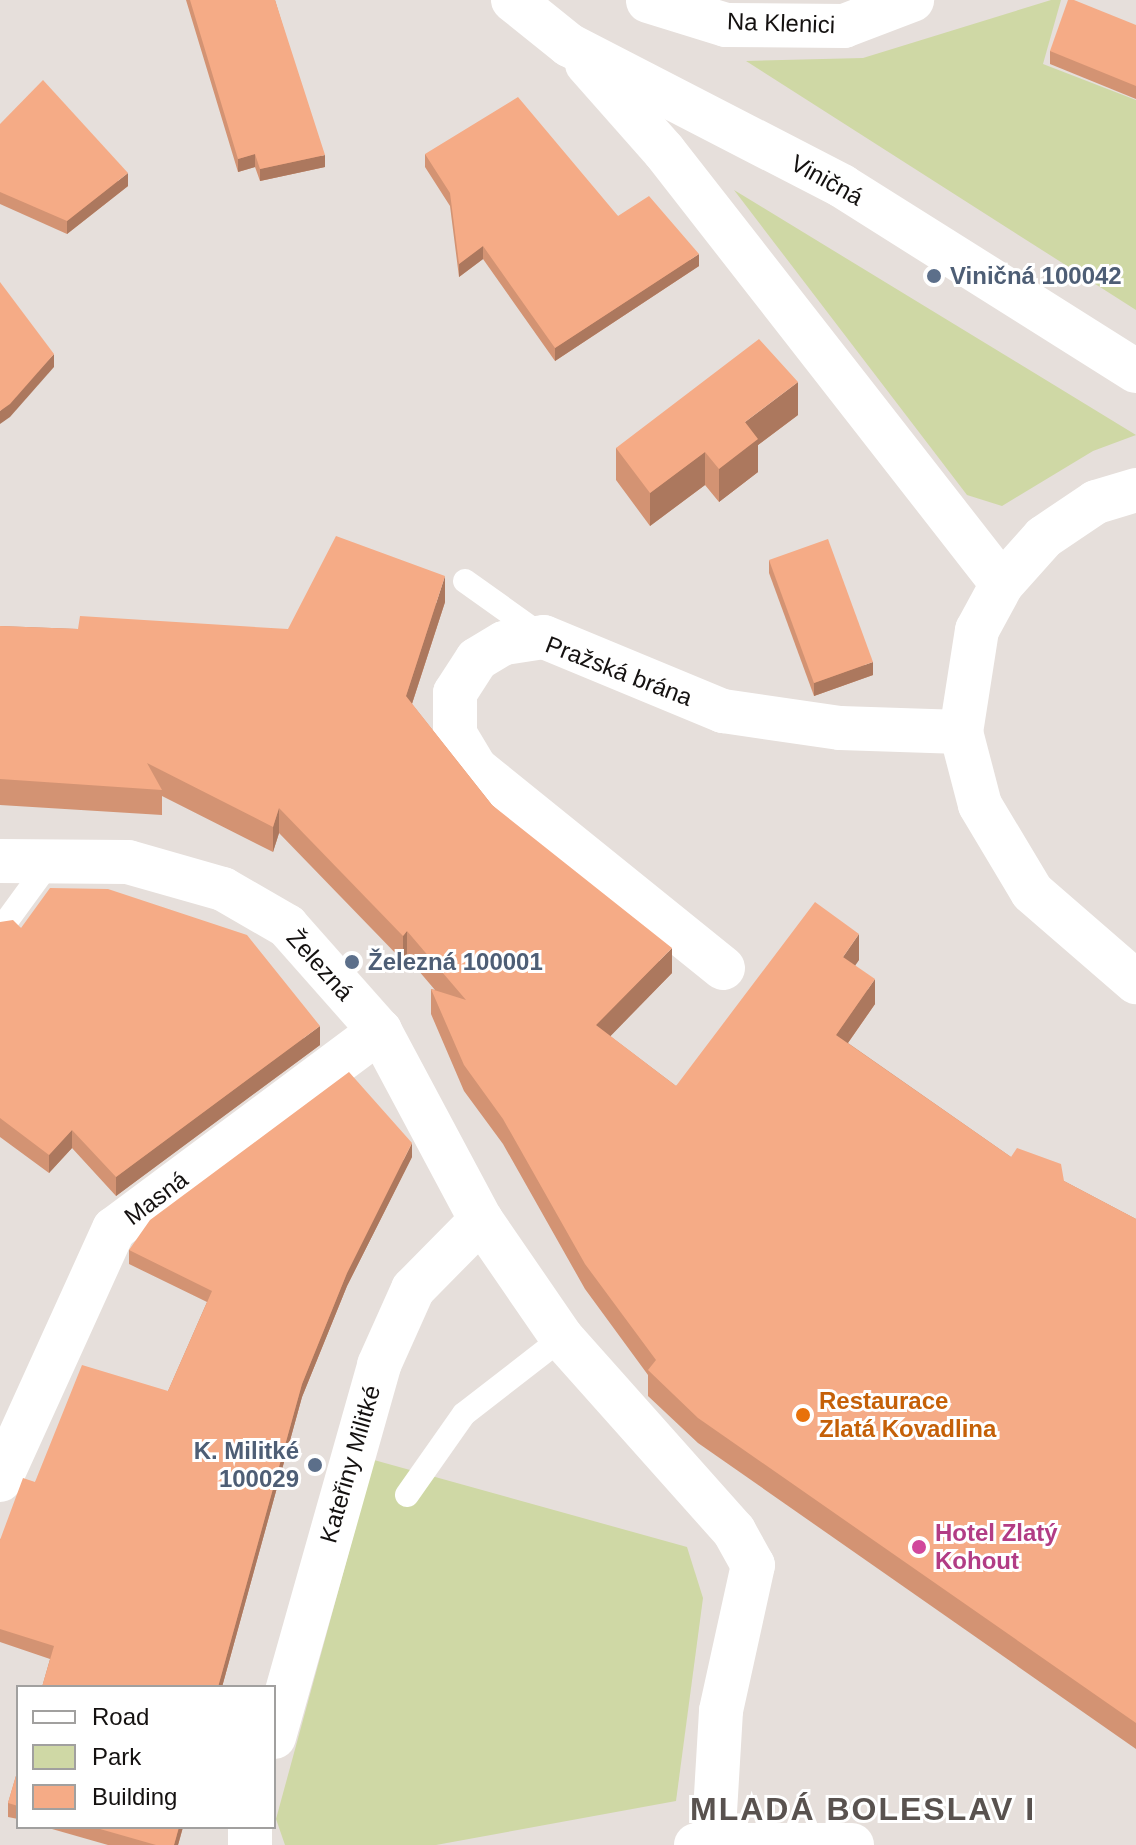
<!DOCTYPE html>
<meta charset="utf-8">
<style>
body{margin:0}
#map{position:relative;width:1136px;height:1845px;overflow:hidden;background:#e6dfdb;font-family:Helvetica,sans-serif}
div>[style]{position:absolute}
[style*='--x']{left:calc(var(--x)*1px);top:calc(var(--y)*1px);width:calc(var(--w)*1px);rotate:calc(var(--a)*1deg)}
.green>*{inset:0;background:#cfd8a5}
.service>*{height:24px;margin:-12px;padding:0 12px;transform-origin:12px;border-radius:12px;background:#fff}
.minor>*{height:44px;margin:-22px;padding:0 22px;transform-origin:22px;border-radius:22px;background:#fff}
.wall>*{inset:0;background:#d39373}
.shaded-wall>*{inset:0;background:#ac785e}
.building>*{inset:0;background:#f5ab86}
.dots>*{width:22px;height:22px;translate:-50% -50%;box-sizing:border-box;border:4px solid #fff;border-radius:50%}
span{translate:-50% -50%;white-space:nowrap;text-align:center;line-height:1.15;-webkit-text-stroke:6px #fff;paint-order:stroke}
.street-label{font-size:24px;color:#141110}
.service-label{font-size:24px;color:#4e5e75;font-weight:700}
.left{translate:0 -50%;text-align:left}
.right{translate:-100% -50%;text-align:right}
.food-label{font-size:24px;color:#c56008;font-weight:700}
.hotel-label{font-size:24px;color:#b23c85;font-weight:700}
.district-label{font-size:32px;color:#59524f;font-weight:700;letter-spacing:2px}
.legend{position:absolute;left:16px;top:1685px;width:260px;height:144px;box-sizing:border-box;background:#fff;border:2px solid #a1a09f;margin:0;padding:10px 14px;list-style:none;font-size:24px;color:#141110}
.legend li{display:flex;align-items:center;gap:16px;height:40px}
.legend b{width:40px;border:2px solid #a1a09f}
</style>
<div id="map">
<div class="green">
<i style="clip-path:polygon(1051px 0,1061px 0,1043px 64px,1136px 100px,1136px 310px,746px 61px,863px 58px)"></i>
<i style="clip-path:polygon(734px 190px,1136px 435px,1093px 451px,1002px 506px,967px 495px)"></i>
<i style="clip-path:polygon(374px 1460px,687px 1547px,703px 1598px,676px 1801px,436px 1845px,285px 1845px,276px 1819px)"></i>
</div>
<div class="service">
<i style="--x:465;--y:581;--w:95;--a:35.5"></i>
<i style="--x:0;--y:930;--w:87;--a:-53.9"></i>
<i style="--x:407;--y:1495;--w:99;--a:-54.9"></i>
<i style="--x:464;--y:1414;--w:124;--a:-37.8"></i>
</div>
<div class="minor">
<i style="--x:513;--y:0;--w:72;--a:38.8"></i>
<i style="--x:569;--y:45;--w:307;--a:27.3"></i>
<i style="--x:842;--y:186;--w:347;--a:32.2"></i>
<i style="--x:648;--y:1;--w:82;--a:17.1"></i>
<i style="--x:726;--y:25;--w:118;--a:0.5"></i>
<i style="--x:844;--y:26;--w:73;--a:-20.9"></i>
<i style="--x:587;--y:64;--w:116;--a:48.5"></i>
<i style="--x:664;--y:151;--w:549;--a:52.02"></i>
<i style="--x:1136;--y:490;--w:42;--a:163.3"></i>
<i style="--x:1096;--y:502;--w:63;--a:146.1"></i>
<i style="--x:1044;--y:537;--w:63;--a:131.8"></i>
<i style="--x:1002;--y:584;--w:52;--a:118.5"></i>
<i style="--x:977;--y:630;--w:103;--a:98.9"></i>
<i style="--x:961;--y:732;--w:75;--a:75.4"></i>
<i style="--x:980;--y:805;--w:101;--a:59.1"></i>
<i style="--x:1032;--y:892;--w:138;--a:40.9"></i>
<i style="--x:0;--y:861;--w:128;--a:0.4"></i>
<i style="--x:128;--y:862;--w:99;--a:15.9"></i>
<i style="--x:223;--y:889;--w:74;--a:30"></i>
<i style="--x:287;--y:926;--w:140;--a:48.5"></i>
<i style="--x:380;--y:1031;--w:214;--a:61.9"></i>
<i style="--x:481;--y:1220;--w:143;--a:55.5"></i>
<i style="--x:562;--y:1338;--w:259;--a:48.3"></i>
<i style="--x:734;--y:1531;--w:39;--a:61"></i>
<i style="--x:753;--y:1565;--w:149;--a:102.4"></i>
<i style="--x:721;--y:1711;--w:134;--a:93.4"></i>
<i style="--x:723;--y:968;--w:317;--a:-141.1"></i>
<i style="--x:476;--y:769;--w:41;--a:-121"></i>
<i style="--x:455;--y:734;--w:41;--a:-90"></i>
<i style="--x:455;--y:693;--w:40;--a:-57.1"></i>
<i style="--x:477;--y:659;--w:31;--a:-31"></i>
<i style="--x:504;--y:643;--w:40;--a:-8.5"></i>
<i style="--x:544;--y:637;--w:194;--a:22.5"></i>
<i style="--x:723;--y:711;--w:118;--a:8.3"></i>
<i style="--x:840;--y:728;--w:121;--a:1.9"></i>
<i style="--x:0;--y:1480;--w:276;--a:-65.6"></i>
<i style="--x:114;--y:1229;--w:332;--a:-36.7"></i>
<i style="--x:274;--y:1737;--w:387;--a:-74.2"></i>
<i style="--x:379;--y:1365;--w:83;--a:-65.9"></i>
<i style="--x:413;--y:1289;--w:97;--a:-45.4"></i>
<i style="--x:250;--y:1827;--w:18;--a:90"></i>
<i style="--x:696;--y:1845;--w:156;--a:0"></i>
</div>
<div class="wall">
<i style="clip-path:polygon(186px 0,275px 0,325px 167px,260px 181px,255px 167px,238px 172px)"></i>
<i style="clip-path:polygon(1136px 25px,1136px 99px,1050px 64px,1050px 51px)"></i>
<i style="clip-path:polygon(0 124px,128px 186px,67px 234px,0 204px)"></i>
<i style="clip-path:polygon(425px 154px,618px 216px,699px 266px,555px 361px,483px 259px,459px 277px,450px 206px,425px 167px)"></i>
<i style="clip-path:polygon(798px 415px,758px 445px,758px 472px,719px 502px,705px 485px,650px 526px,616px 480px,616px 448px)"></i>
<i style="clip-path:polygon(769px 560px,873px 675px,814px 696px,769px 573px)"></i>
<i style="clip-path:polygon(445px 602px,412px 704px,492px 805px,672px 973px,610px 1036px,676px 1086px,859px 960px,855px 965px,875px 1004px,848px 1043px,1011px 1157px,1064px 1181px,1136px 1219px,1136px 1749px,698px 1443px,648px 1396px,648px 1375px,585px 1289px,503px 1144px,464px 1091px,431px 1014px,431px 989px,435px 990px,407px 957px,403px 961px,279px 833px,273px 852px,162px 796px,162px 815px,0 805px,0 626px,78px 629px,288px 629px)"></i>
<i style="clip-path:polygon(0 922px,21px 928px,320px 1045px,116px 1196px,72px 1148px,49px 1173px,0 1137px)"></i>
<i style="clip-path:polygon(412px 1157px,347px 1286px,302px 1397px,222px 1687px,42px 1687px,50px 1659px,0 1642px,0 1540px,35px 1482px,168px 1391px,207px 1302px,129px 1264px,129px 1250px)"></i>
<i style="clip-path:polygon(18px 1769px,18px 1819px,8px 1817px,8px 1803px)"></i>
<i style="clip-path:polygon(45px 1827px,183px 1827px,178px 1845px,108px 1845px)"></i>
</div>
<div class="shaded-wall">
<i style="clip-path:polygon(255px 154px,255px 167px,238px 172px,238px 159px)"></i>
<i style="clip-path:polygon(325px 155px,325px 167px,260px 181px,260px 169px)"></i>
<i style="clip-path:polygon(128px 173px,128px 186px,67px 234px,67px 221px)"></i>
<i style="clip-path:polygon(483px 246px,483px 259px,459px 277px,459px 264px)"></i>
<i style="clip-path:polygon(699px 254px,699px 266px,555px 361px,555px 348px)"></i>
<i style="clip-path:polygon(54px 354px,54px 367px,10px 417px,0 424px,0 411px)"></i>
<i style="clip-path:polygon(798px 382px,798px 415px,758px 445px,758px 472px,719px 502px,719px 469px,745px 422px)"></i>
<i style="clip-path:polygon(705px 452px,705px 485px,650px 526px,650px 493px)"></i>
<i style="clip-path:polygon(445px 576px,445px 602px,406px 722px,406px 696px)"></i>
<i style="clip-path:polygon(873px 662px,873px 675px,814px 696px,814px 683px)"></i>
<i style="clip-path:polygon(279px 808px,279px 833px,273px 852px,273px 827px)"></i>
<i style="clip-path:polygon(407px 931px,407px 957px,403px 961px,403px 936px)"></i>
<i style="clip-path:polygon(859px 934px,859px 960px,843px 983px,843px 957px)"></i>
<i style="clip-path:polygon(672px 948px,672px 973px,596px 1051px,596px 1025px)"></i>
<i style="clip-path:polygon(875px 979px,875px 1004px,836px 1060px,836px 1035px)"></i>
<i style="clip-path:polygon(320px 1026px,320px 1045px,116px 1196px,116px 1177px)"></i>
<i style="clip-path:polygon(72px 1130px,72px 1148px,49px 1173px,49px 1155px)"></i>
<i style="clip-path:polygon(412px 1143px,412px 1157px,347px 1286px,302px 1397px,222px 1687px,218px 1687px,302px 1384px,347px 1273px)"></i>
<i style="clip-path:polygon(179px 1827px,183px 1827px,178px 1845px,174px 1845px)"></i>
</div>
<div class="building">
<i style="clip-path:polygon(190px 0,275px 0,325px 155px,260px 169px,255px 154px,238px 159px)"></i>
<i style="clip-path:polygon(1068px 0,1074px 0,1136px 25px,1136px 86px,1050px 51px)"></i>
<i style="clip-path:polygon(43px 80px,128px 173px,67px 221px,0 192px,0 124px)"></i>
<i style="clip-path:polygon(518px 97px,618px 216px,649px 196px,699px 254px,555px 348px,483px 246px,459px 264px,450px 193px,425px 154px)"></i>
<i style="clip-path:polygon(0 282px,54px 354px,10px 404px,0 411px)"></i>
<i style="clip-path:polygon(759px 339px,798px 382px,745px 422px,758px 439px,719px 469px,705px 452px,650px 493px,616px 448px)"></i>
<i style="clip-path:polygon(336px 536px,445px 576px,406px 696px,492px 805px,672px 948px,596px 1025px,676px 1086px,815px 902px,859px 934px,843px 957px,875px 979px,836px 1035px,1011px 1157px,1017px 1148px,1061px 1164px,1064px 1181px,1136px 1219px,1136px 1723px,698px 1418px,648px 1370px,656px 1360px,585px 1264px,503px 1119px,464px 1065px,431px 989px,466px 1000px,407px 931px,403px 936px,279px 808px,273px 827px,147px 763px,162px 790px,0 779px,0 626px,78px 629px,80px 616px,288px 629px)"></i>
<i style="clip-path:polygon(828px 539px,873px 662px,814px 683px,769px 560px)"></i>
<i style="clip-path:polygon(50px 888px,108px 889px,247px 935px,320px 1026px,116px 1177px,72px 1130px,49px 1155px,0 1118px,0 922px,13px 920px,21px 928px)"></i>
<i style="clip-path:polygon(349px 1072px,412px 1143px,347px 1273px,302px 1384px,218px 1687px,42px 1687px,54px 1646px,0 1629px,0 1540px,23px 1478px,35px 1482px,82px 1365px,168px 1391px,212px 1291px,129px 1250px,150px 1220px)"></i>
<i style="clip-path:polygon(18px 1769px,18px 1806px,8px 1803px)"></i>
<i style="clip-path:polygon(93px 1827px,179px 1827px,174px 1845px,156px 1845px)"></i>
</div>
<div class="dots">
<i style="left:934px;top:276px;background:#5c6f8a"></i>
<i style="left:352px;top:962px;background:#5c6f8a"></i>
<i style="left:803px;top:1415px;background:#e8710a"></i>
<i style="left:315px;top:1465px;background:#5c6f8a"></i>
<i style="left:919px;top:1547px;background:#d1479c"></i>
</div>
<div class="street-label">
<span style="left:781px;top:23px;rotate:2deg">Na Klenici</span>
<span style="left:827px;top:180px;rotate:29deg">Viničná</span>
<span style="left:619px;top:671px;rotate:21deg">Pražská brána</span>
<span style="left:320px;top:965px;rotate:48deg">Železná</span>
<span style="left:156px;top:1198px;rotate:-37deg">Masná</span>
<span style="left:350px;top:1464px;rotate:-74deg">Kateřiny Militké</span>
</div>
<div class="service-label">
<span class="left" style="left:950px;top:276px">Viničná 100042</span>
<span class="left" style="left:368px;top:962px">Železná 100001</span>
<span class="right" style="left:299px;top:1465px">K. Militké<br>100029</span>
</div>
<div class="food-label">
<span class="left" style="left:819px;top:1415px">Restaurace<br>Zlatá Kovadlina</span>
</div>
<div class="hotel-label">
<span class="left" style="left:935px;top:1547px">Hotel Zlatý<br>Kohout</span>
</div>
<div class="district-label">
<span style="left:863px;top:1809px">MLADÁ BOLESLAV I</span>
</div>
<ul class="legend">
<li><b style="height:10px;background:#fff"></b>Road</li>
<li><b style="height:22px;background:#cfd8a5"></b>Park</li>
<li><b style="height:22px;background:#f5ab86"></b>Building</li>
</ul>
</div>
